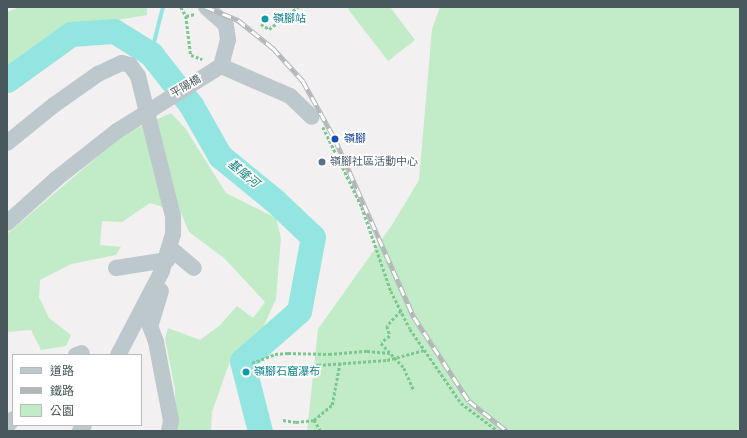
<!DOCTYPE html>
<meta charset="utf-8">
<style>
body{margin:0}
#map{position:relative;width:747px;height:438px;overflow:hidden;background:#f2f0f0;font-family:"Nunito Sans","Noto Sans TC",sans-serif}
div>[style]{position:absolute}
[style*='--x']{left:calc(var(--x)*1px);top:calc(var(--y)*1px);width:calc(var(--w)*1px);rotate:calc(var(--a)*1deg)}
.green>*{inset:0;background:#c2ecc7}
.stream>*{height:4px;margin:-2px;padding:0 2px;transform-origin:2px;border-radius:2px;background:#92e5e1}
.river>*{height:25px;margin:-12.5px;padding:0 12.5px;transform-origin:12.5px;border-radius:12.5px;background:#92e5e1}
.path>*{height:2.5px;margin-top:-1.25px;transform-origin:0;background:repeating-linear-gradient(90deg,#7cc78f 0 3px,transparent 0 5px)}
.minor>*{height:16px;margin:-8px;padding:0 8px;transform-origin:8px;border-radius:8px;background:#bcc8cb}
.rail>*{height:4.5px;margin-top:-2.25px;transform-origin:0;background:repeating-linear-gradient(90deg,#fff 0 9px,#b2b7b9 0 18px);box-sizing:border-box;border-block:1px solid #b2b7b9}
.dots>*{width:11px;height:11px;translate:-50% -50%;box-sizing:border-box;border:2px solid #fff;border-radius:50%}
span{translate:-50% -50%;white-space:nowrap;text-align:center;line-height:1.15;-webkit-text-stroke:3.5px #fff;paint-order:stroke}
.culture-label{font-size:11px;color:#0d838f}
.left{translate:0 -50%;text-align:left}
.street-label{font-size:11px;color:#49585c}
.transit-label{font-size:11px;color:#164399}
.service-label{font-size:11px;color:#4e5e75}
.water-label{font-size:12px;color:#16837f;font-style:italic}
.frame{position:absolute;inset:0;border:8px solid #49585c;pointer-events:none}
.legend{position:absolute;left:12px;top:354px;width:130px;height:72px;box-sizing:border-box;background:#fff;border:1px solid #b6bcbe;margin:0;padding:5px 7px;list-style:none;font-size:12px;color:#49585c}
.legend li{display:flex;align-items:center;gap:8px;height:20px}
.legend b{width:20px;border:1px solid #b6bcbe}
</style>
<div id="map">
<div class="green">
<i style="clip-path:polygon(20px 7px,147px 7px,147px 15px,64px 29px,7px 67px,7px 12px)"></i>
<i style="clip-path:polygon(350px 7px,390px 7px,415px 40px,388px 61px,348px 9px)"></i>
<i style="clip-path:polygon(440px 7px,740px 7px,740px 431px,307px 431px,318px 329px,392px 225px,419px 180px,432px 29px)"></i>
<i style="clip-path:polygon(171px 113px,185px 128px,226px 193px,276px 218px,281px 238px,276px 299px,261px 332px,231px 358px,212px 412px,211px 431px,176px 431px,175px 389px,165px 339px,168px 328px,200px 340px,219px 326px,237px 306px,253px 318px,265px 302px,224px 258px,189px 232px,181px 213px,150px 203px,122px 222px,102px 221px,100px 245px,121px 247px,116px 255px,71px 264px,40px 280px,39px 297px,49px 318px,71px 335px,66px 346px,41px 350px,31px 330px,7px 332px,7px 234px,124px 134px)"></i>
</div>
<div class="stream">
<i style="--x:151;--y:54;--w:49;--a:-75.7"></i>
</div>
<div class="river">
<i style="--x:7;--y:80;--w:79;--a:-35.7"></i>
<i style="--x:71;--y:34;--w:43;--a:-4"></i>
<i style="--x:114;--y:31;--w:44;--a:31.9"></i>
<i style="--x:151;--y:54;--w:65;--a:51.9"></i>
<i style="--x:191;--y:105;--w:59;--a:60.4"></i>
<i style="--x:220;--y:156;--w:71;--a:39.3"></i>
<i style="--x:275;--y:201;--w:52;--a:43.5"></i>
<i style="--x:313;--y:237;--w:75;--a:100.7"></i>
<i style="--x:299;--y:311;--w:76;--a:138.7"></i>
<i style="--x:242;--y:361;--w:72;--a:75.6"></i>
</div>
<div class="path">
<i style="--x:181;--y:7;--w:10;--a:61"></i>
<i style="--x:186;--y:16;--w:39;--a:83"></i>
<i style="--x:191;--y:55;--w:12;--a:20"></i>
<i style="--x:329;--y:7;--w:2;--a:0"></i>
<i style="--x:186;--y:16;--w:9;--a:-13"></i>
<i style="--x:261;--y:24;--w:9;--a:32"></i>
<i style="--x:269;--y:29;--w:36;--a:-37"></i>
<i style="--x:323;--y:127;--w:89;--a:64"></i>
<i style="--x:362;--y:207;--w:89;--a:71"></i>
<i style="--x:391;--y:291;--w:42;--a:63.4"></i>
<i style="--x:410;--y:329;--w:90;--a:55.4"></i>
<i style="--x:461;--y:403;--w:46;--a:37.1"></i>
<i style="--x:356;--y:166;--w:1;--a:90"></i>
<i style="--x:401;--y:311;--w:21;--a:133"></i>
<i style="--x:387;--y:326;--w:10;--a:73"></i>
<i style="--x:390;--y:336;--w:11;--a:142"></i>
<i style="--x:381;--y:343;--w:34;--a:47"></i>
<i style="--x:404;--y:368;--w:24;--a:66"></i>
<i style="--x:252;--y:363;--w:25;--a:-21"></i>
<i style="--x:275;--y:354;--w:13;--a:-4"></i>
<i style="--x:288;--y:353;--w:41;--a:1.4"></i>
<i style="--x:329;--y:354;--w:38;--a:-5"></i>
<i style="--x:367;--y:351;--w:23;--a:5"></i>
<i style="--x:286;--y:371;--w:33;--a:-11"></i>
<i style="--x:318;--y:365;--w:69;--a:-4.1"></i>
<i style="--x:387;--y:360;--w:38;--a:-15"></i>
<i style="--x:283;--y:420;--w:13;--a:9"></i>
<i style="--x:296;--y:422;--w:18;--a:-6"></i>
<i style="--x:314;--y:420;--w:23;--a:-40"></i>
<i style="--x:332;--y:405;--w:44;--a:-79.5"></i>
<i style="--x:314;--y:420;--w:13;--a:58"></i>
</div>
<div class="minor">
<i style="--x:221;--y:66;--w:75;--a:23.5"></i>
<i style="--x:290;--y:96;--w:30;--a:44"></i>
<i style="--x:7;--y:143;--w:60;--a:-39"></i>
<i style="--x:54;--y:105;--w:54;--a:-35.2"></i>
<i style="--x:98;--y:74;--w:26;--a:-25"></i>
<i style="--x:122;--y:63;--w:8;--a:14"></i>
<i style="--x:130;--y:65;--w:14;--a:54"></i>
<i style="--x:138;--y:76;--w:144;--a:76"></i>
<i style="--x:173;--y:216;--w:18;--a:90"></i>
<i style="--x:173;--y:234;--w:39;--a:107"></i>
<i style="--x:162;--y:271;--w:95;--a:117.6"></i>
<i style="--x:7;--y:223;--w:66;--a:-41.9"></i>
<i style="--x:56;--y:179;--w:78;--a:-38.2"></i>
<i style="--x:117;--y:131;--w:123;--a:-32"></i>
<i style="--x:221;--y:66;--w:27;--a:-75"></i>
<i style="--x:228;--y:40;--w:15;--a:-98"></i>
<i style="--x:226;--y:25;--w:27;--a:-138"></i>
<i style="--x:170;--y:248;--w:31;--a:40"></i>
<i style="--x:116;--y:268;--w:52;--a:-8.9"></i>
<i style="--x:161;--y:291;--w:37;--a:107"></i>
<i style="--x:150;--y:326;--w:17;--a:69"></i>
<i style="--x:156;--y:342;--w:80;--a:79.2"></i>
<i style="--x:171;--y:421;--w:10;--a:101"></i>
<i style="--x:76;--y:355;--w:6;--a:-18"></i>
<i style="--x:7;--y:426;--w:9;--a:-49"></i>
<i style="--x:80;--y:431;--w:7;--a:-56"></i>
</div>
<div class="rail">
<i style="--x:206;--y:7;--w:35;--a:22"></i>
<i style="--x:238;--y:20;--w:45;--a:38.7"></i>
<i style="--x:273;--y:48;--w:45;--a:47.7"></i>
<i style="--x:303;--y:81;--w:66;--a:61.1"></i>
<i style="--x:335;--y:139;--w:195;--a:66.1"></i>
<i style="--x:414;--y:317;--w:100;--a:56.8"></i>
<i style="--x:469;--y:401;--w:48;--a:38.3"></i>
</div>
<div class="dots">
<i style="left:265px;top:19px;background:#0f9aa8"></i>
<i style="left:335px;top:139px;background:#1a4fb4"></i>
<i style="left:322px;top:162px;background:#5c6f8a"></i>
<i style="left:246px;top:372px;background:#0f9aa8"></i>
</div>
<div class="culture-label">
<span class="left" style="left:273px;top:19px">嶺腳站</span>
<span class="left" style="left:254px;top:372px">嶺腳石窟瀑布</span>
</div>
<div class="street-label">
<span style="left:186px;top:87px;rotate:-30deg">平陽橋</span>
</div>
<div class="transit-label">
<span class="left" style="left:344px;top:139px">嶺腳</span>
</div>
<div class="service-label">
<span class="left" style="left:330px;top:162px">嶺腳社區活動中心</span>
</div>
<div class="water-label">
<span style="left:243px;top:174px;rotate:39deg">基隆河</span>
</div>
<div class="frame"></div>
<ul class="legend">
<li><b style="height:5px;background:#bcc8cb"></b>道路</li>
<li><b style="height:5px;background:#b2b7b9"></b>鐵路</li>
<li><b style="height:11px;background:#c2ecc7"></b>公園</li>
</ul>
</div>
